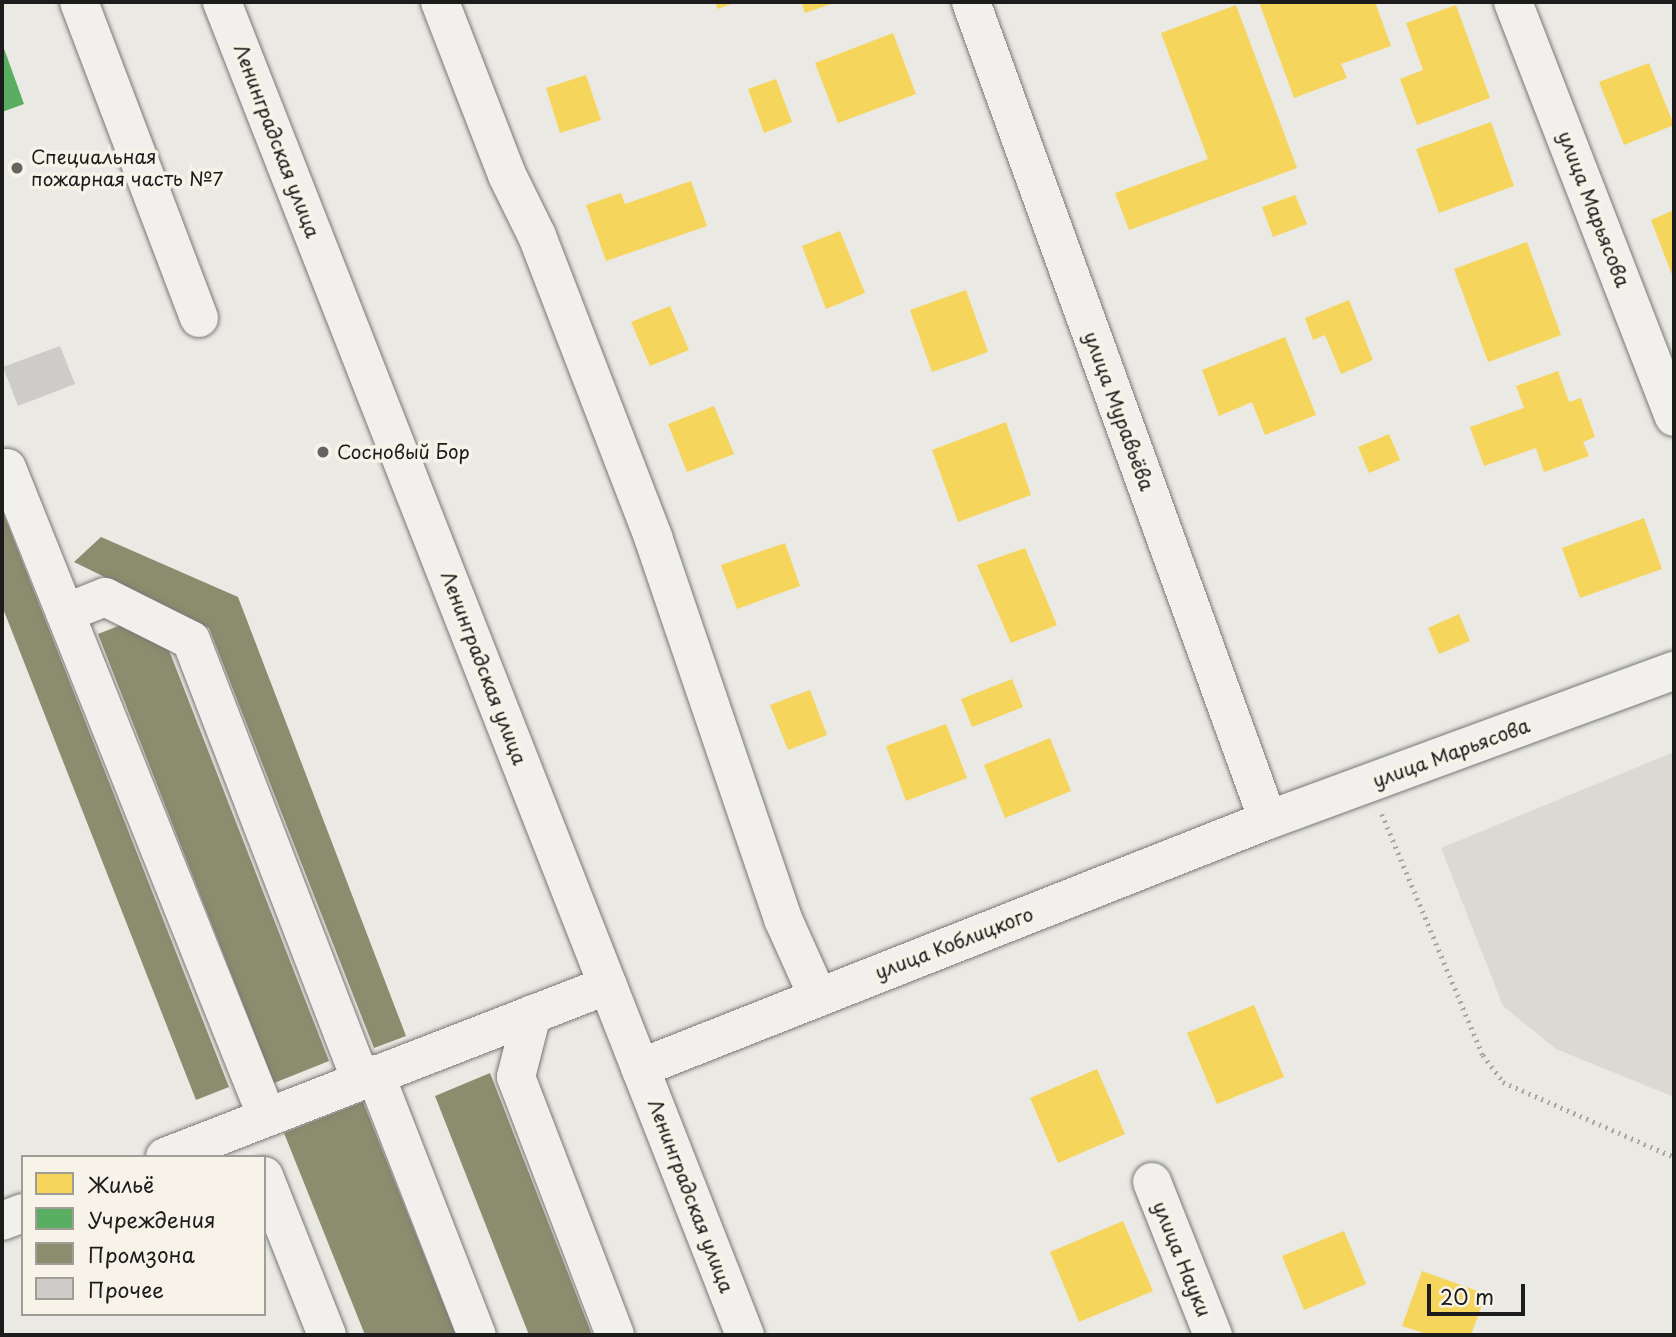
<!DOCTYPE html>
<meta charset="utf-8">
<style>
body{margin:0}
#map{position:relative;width:1676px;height:1337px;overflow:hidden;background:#eae9e4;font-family:"Playpen Sans",sans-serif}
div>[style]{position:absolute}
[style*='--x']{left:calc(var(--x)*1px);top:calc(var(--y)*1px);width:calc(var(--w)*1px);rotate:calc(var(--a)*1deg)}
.green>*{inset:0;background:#dbd9d2}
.homes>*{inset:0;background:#f6d55c}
.public>*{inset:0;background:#5aae61}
.industry>*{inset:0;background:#8c8c6e}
.building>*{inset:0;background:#cdccc9}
.path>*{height:4.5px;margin-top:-2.25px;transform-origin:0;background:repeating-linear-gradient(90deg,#a8a7a4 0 2px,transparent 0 7px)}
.roads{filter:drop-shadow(0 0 2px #797876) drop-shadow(0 0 2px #797876)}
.minor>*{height:38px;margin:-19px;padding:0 19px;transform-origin:19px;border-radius:19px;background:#f1f0ec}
.major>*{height:38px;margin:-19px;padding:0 19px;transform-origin:19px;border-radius:19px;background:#f1f0ec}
.dots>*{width:19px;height:19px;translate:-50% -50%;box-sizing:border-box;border:4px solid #f7f3e8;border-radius:50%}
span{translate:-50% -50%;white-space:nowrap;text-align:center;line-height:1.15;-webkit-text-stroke:7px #f7f3e8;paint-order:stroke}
.street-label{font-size:19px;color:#1c1c1c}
.poi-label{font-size:19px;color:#1c1c1c}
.left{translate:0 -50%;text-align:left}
.frame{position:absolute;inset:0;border:4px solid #1c1c1c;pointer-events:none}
.legend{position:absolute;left:21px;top:1155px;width:245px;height:161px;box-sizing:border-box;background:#f7f3e8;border:2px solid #9f9d96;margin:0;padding:9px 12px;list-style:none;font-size:21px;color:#1c1c1c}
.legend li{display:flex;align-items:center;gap:14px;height:35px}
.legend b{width:35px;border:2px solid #9f9d96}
.scale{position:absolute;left:1427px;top:1284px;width:98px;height:32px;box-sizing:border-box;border:4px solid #1c1c1c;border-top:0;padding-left:9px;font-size:21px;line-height:24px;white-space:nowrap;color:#1c1c1c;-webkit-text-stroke:5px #f7f3e8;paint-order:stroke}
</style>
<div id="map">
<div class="green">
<i style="clip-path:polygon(1674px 752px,1674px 1097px,1556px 1049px,1503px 1006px,1441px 848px)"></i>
</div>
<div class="homes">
<i style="clip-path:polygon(715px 2px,736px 2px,718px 9px)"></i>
<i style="clip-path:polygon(801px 2px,837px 2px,805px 13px)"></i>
<i style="clip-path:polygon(1259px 2px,1375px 2px,1391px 46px,1341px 64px,1347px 78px,1294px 98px)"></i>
<i style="clip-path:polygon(1236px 5px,1297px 168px,1129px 230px,1115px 193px,1208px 159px,1161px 33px)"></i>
<i style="clip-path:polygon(1456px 5px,1490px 98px,1417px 125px,1400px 79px,1423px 70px,1406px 23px)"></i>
<i style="clip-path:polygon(893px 33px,916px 94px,838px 123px,815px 63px)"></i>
<i style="clip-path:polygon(1649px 63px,1674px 125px,1624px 145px,1599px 82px)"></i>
<i style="clip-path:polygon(586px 75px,601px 120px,560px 133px,546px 88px)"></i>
<i style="clip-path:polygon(776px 79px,792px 122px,764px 133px,748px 89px)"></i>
<i style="clip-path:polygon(1491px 122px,1514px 186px,1439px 213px,1416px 149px)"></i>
<i style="clip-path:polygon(691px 181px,707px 226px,606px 261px,586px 205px,621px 193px,625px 204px)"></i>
<i style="clip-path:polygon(1295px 195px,1307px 224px,1273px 237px,1262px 207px)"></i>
<i style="clip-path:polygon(1674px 210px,1674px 280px,1651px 220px)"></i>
<i style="clip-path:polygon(840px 231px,865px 293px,826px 309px,802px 246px)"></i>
<i style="clip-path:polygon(1527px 242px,1561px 335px,1488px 362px,1454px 269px)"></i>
<i style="clip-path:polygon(966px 290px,988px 352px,932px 372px,910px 310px)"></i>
<i style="clip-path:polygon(1349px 300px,1373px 360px,1341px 374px,1325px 335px,1313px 340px,1305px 318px)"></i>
<i style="clip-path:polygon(670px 306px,689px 350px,650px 366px,631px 322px)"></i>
<i style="clip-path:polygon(1285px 337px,1316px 415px,1265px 435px,1252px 402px,1219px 416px,1202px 370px)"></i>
<i style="clip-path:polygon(1558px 371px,1569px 402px,1581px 398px,1595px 437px,1583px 442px,1589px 456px,1544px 472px,1536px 448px,1484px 466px,1470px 427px,1524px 408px,1516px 386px)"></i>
<i style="clip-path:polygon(714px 406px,734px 454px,687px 472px,668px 424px)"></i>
<i style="clip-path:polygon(1006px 422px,1031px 495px,958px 522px,932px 450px)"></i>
<i style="clip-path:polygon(1389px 434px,1400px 460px,1369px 473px,1358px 447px)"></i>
<i style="clip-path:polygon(1644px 518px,1662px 569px,1580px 598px,1562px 548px)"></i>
<i style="clip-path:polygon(785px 543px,800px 586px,737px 609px,721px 565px)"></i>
<i style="clip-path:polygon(1025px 548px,1057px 625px,1011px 643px,977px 565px)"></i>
<i style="clip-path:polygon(1459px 614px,1470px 641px,1439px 654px,1428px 628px)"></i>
<i style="clip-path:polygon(1012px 679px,1023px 707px,972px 727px,961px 699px)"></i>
<i style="clip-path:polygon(810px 690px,827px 735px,788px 750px,770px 705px)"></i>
<i style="clip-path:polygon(946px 724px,967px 778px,906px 801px,886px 746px)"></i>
<i style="clip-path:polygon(1050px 738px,1071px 791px,1005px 818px,984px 765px)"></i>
<i style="clip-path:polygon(1254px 1005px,1284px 1077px,1217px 1104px,1187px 1033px)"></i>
<i style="clip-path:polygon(1097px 1069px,1125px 1134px,1058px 1163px,1030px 1098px)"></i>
<i style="clip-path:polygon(1123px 1221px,1153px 1291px,1079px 1322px,1050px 1252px)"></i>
<i style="clip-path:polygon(1344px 1231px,1366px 1284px,1304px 1310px,1282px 1256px)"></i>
<i style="clip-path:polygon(1422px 1271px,1486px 1294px,1471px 1335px,1430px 1335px,1402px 1326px)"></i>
</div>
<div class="public">
<i style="clip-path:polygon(2px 43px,24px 104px,2px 112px)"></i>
</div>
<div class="industry">
<i style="clip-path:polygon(2px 510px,229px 1087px,196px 1100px,2px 606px)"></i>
<i style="clip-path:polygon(101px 537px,238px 597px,406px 1036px,374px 1048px,209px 628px,74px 562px)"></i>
<i style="clip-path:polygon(126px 623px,165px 640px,329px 1061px,274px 1083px,98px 634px)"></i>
<i style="clip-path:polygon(490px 1073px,592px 1335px,529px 1335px,435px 1096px)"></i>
<i style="clip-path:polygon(363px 1102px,456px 1335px,365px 1335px,284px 1133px)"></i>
</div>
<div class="building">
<i style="clip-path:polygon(60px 346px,75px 384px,18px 406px,3px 367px)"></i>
</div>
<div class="path">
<i style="--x:1382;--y:814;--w:261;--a:67.3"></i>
<i style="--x:1483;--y:1055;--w:34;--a:53"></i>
<i style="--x:1503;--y:1082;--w:187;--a:23.7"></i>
</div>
<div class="roads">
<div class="minor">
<i style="--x:79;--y:2;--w:338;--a:69.2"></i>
<i style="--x:440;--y:2;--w:186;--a:68.8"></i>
<i style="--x:507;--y:175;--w:68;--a:63.8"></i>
<i style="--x:537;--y:236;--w:323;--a:68.9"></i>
<i style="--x:653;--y:537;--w:404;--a:71.2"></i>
<i style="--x:783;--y:919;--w:85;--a:65.8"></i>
<i style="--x:971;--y:2;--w:870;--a:70.05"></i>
<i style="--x:1513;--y:2;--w:445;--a:68.8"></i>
<i style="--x:7;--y:468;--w:699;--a:68.17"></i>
<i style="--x:65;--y:613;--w:43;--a:-21.8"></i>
<i style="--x:105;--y:597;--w:96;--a:26.6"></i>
<i style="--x:191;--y:640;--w:472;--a:68.9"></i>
<i style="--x:532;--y:1014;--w:65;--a:104.3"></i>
<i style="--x:516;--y:1077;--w:276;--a:69"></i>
<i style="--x:640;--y:1068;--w:675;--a:-21.55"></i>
<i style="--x:1268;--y:820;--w:432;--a:-20.2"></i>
<i style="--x:375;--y:1074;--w:280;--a:68.7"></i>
<i style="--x:165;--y:1157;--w:475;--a:-21.2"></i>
<i style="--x:264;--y:1176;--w:171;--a:68.4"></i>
<i style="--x:1152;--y:1182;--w:165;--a:68.3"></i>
<i style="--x:2;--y:1221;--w:22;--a:-21"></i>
</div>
<div class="major">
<i style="--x:222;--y:2;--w:1432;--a:68.58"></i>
</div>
</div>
<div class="dots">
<i style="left:17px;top:168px;background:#646462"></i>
<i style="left:323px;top:452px;background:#646462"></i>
</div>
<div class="street-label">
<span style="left:277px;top:141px;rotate:69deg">Ленинградская улица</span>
<span style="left:1594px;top:209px;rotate:69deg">улица Марьясова</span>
<span style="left:1119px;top:411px;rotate:70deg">улица Муравьёва</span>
<span style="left:484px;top:668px;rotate:69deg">Ленинградская улица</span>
<span style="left:1451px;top:753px;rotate:-20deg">улица Марьясова</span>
<span style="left:954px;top:943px;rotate:-21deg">улица Коблицкого</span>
<span style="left:691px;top:1196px;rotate:69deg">Ленинградская улица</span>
<span style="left:1182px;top:1259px;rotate:68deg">улица Науки</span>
</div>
<div class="poi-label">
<span class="left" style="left:31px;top:168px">Специальная<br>пожарная часть №7</span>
<span class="left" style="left:337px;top:452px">Сосновый Бор</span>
</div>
<div class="frame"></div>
<ul class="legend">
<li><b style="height:19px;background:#f6d55c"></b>Жильё</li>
<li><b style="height:19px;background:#5aae61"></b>Учреждения</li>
<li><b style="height:19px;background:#8c8c6e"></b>Промзона</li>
<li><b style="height:19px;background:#cdccc9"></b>Прочее</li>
</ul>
<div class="scale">20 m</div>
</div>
